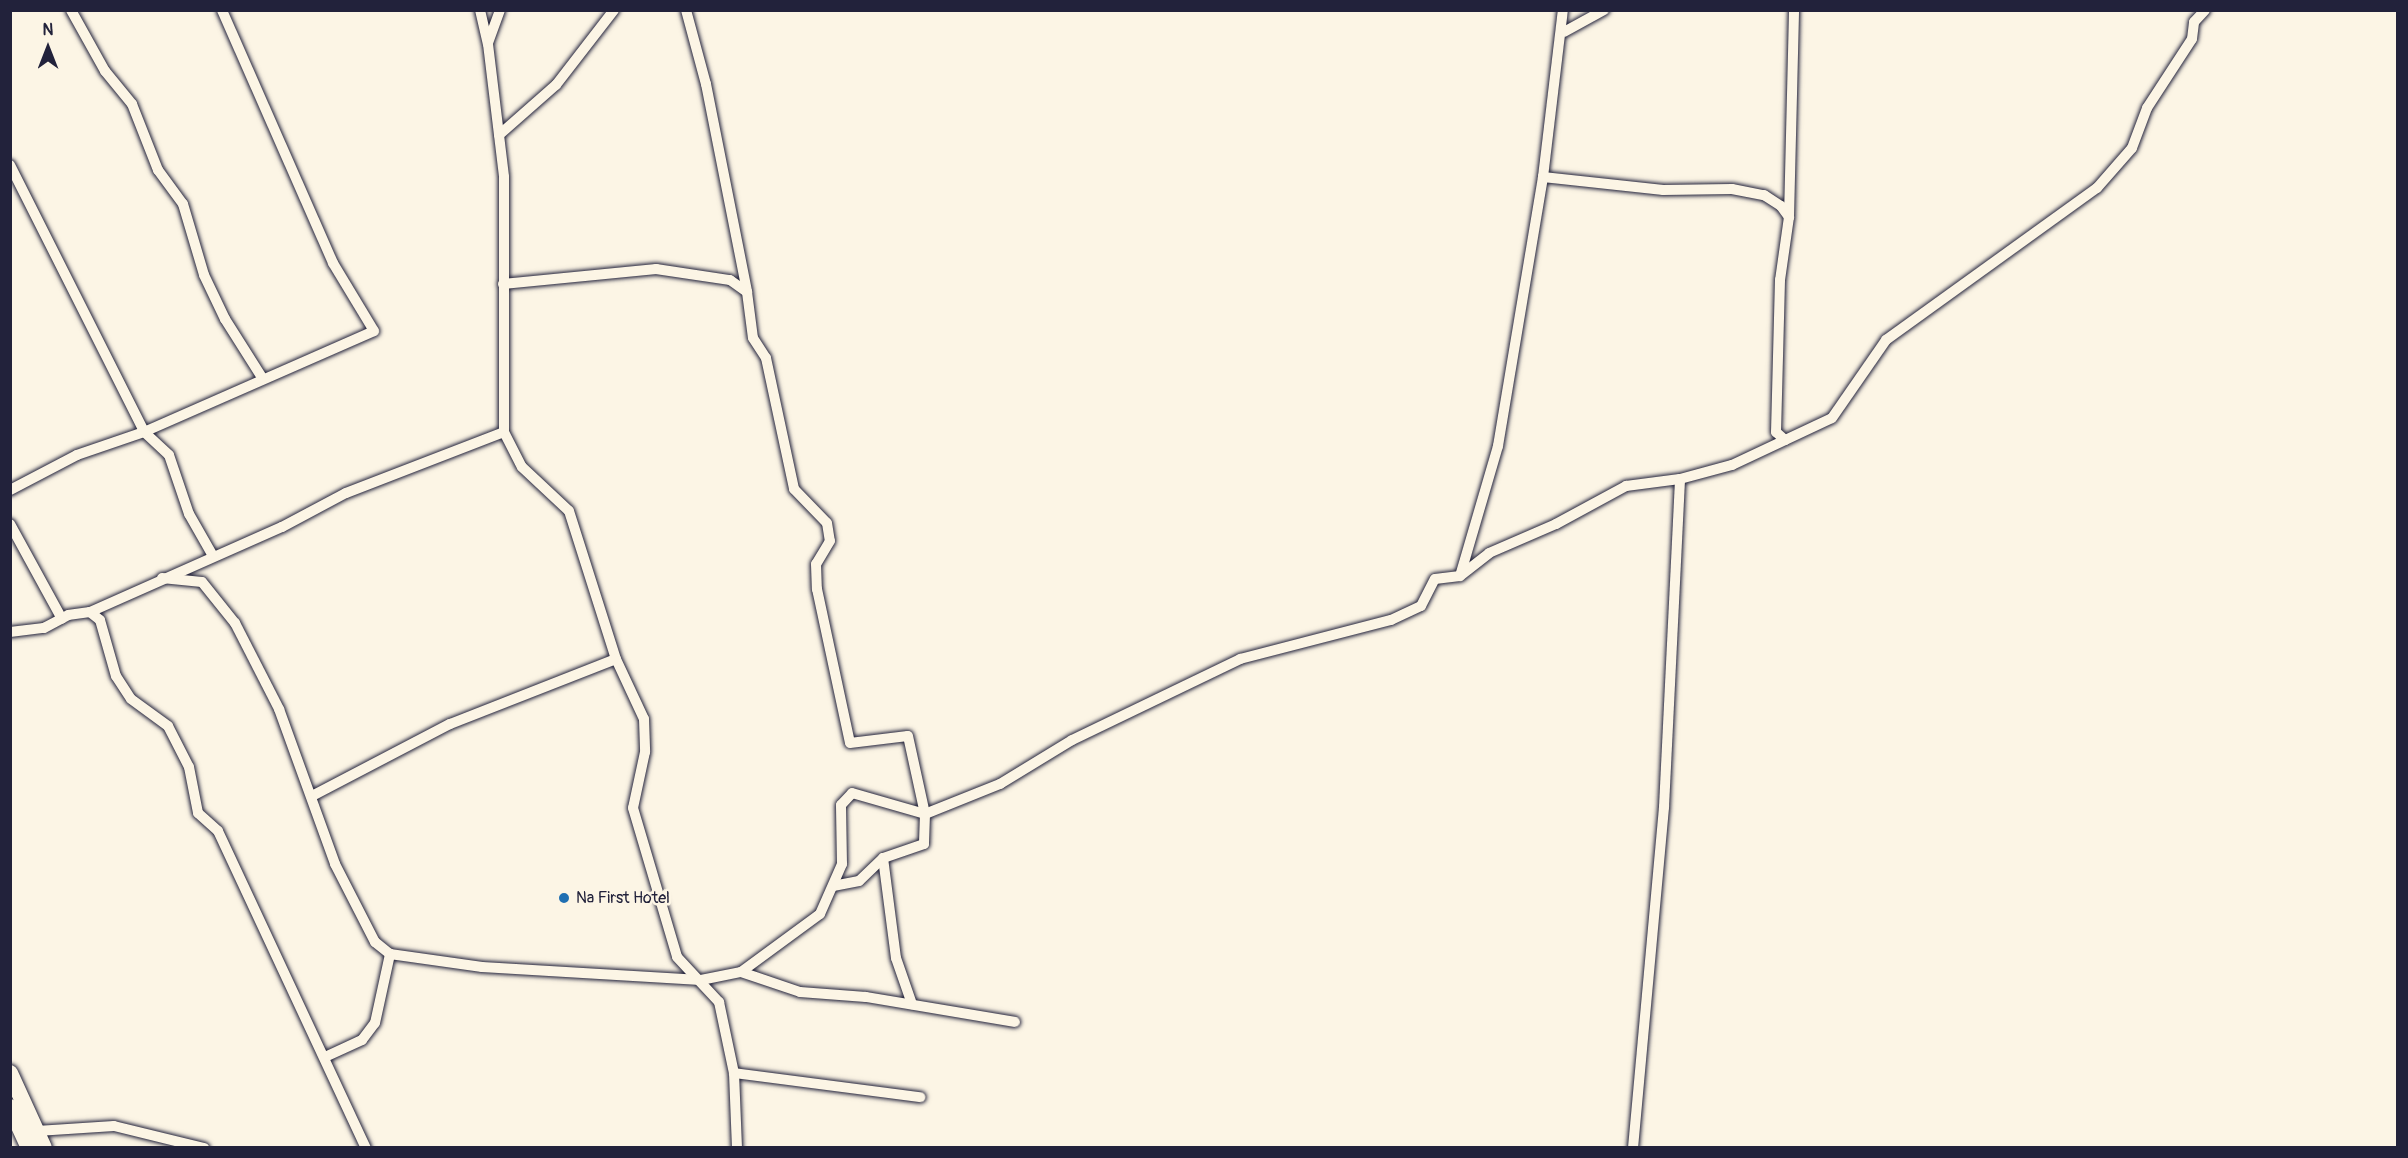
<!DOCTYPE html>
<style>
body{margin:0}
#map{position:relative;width:2408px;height:1158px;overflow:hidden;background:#fcf5e5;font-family:Pangolin,sans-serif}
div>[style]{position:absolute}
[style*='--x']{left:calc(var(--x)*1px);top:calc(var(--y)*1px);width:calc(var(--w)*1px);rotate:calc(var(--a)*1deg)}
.roads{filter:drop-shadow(0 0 2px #22223b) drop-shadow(0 0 2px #22223b)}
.minor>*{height:10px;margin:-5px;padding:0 5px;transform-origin:5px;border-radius:5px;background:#fcf5e5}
.highway>*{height:16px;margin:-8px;padding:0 8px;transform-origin:8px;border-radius:8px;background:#fcf5e5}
.dots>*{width:16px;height:16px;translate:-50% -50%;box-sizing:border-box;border:3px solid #fcf5e5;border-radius:50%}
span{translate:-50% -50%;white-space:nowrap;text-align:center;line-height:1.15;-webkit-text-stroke:5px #fcf5e5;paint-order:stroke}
.poi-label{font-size:16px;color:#22223b}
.left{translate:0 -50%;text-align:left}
.frame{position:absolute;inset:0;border:12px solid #22223b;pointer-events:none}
.north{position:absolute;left:18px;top:18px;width:60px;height:60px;-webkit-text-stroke:4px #fcf5e5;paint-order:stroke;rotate:0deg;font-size:16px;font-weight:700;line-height:24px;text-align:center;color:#22223b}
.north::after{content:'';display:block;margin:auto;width:21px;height:27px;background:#22223b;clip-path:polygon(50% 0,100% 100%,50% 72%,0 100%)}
</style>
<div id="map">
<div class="roads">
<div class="minor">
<i style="--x:71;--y:10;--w:70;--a:60.9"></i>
<i style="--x:105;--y:71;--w:43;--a:50.7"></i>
<i style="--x:132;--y:104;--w:71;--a:68.5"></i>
<i style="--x:158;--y:170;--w:42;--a:53.7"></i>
<i style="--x:183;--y:204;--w:74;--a:73.5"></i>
<i style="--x:204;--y:275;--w:49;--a:64.5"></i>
<i style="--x:225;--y:319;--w:71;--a:57.7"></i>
<i style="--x:480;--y:10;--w:35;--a:77"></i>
<i style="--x:488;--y:44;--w:134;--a:83.1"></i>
<i style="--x:504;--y:177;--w:255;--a:90"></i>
<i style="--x:504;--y:432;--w:39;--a:63"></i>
<i style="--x:522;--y:467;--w:64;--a:43.1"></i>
<i style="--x:569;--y:511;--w:155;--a:72.4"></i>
<i style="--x:616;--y:659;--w:66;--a:65"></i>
<i style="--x:644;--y:719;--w:33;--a:88"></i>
<i style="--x:645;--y:752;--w:57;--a:102.1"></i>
<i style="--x:633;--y:808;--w:155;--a:73.5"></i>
<i style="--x:677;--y:957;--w:62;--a:47"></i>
<i style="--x:719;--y:1002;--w:73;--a:78.1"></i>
<i style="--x:734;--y:1073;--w:75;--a:87.7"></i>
<i style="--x:686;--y:10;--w:77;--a:74.9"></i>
<i style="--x:706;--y:84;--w:212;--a:78.8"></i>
<i style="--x:1564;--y:32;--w:46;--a:-28.8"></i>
<i style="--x:488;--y:43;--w:35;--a:-70"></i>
<i style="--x:499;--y:135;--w:76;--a:-41.3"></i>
<i style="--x:556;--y:85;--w:95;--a:-52.3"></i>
<i style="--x:10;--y:165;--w:299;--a:63.3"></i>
<i style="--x:144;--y:432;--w:71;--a:161.1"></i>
<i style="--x:77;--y:455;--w:76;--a:152.4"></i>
<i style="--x:1543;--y:177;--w:121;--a:6.2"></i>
<i style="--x:1663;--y:190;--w:69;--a:-0.8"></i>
<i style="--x:1732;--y:189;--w:33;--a:11"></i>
<i style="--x:1764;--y:195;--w:20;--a:33"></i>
<i style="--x:1781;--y:206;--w:14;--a:54"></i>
<i style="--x:1789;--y:217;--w:64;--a:98.1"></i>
<i style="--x:1780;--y:280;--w:152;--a:91.5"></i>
<i style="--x:1776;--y:432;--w:12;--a:42"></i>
<i style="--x:1789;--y:217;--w:207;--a:-88.6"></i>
<i style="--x:503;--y:284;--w:154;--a:-5.6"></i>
<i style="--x:656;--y:269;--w:75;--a:8.5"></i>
<i style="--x:730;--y:280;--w:21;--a:35"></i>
<i style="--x:747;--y:292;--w:46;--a:82.6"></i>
<i style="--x:753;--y:338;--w:24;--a:57"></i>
<i style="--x:766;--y:358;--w:134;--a:77.9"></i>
<i style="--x:794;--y:489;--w:47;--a:45.9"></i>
<i style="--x:827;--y:523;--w:18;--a:81"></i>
<i style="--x:830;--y:541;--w:27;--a:121"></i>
<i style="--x:816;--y:564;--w:25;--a:88"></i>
<i style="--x:817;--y:589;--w:157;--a:77.9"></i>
<i style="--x:850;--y:743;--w:58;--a:-6.9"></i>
<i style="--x:908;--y:736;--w:80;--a:77.7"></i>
<i style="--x:925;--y:814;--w:30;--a:92"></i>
<i style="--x:924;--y:844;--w:43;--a:161.1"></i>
<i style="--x:883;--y:858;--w:33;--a:136"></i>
<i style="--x:859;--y:881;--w:25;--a:169"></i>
<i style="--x:10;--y:524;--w:108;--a:61.3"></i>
<i style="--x:213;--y:556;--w:48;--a:-119.7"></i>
<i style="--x:189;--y:514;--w:62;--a:-108.7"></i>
<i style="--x:169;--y:455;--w:34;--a:-137"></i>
<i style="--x:144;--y:432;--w:251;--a:-23.7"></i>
<i style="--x:374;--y:331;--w:79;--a:-121.1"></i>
<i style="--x:333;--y:263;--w:276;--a:-113.7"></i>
<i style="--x:1460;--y:576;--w:135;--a:-73.7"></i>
<i style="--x:1498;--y:446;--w:273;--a:-80.5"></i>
<i style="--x:1543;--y:177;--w:168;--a:-83.2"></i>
<i style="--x:162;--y:578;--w:40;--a:5.7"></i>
<i style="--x:202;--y:582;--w:53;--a:51.2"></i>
<i style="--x:235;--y:623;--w:97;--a:62.9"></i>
<i style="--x:279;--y:709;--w:165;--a:70.1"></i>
<i style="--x:335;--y:864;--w:88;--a:62.9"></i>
<i style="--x:375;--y:942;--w:19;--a:39"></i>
<i style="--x:390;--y:954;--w:93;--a:8"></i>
<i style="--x:482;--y:967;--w:219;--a:3.4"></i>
<i style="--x:701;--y:980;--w:41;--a:-11.3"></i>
<i style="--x:741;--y:972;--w:98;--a:-36.3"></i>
<i style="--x:820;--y:914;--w:55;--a:-66.3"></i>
<i style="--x:842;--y:864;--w:59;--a:-91"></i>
<i style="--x:841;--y:805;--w:16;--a:-47"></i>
<i style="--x:852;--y:793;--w:76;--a:16"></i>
<i style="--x:925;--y:814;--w:81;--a:-21.8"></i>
<i style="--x:1000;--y:784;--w:84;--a:-31.4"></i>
<i style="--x:1072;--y:740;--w:187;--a:-25.7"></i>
<i style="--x:1240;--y:659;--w:156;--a:-14.5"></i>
<i style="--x:1391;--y:620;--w:33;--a:-25"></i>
<i style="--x:1421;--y:606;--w:30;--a:-63"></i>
<i style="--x:1435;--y:579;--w:25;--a:-7"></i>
<i style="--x:1460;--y:576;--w:37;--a:-38"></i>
<i style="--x:1489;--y:553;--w:73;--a:-23.4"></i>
<i style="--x:1556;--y:524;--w:80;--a:-28.5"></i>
<i style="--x:1626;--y:486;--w:54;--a:-7.4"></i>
<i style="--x:90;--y:612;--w:210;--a:-23.9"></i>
<i style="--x:282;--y:527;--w:72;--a:-28"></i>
<i style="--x:346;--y:493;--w:169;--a:-21.1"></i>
<i style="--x:10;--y:632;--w:34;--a:-7"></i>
<i style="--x:44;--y:628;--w:27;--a:-28"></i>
<i style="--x:68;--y:615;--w:22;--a:-8"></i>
<i style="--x:90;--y:612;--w:13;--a:39"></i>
<i style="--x:100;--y:620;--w:58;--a:74.1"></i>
<i style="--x:116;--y:676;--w:27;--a:57"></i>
<i style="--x:131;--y:699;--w:46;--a:36.1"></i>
<i style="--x:168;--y:726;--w:46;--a:62.9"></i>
<i style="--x:189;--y:767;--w:47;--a:78.9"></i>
<i style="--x:198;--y:813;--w:27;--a:42"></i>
<i style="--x:218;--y:831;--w:350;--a:65"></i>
<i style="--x:312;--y:796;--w:156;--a:-27.6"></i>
<i style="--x:450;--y:724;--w:178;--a:-21.4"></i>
<i style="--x:883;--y:858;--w:101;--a:82.6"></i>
<i style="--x:896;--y:958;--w:49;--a:70.8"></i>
<i style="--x:741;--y:972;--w:62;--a:18.7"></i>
<i style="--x:800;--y:992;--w:66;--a:4.3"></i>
<i style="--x:866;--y:997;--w:151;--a:9.5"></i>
<i style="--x:325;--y:1057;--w:41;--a:-24.7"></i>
<i style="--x:362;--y:1040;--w:21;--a:-53"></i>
<i style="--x:375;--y:1023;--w:71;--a:-77.7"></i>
<i style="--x:734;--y:1073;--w:188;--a:7.4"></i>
<i style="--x:37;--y:1131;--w:77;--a:-3.7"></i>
<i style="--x:114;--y:1126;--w:93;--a:13.7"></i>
<i style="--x:1633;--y:1148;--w:342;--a:-84.8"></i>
<i style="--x:1664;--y:807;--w:328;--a:-87.2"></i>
<i style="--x:1680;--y:479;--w:54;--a:-15.1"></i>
<i style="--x:1732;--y:465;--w:110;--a:-25.2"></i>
<i style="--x:1832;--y:418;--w:95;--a:-55.3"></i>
<i style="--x:1886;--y:340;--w:260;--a:-35.8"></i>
<i style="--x:2097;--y:188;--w:53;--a:-48.8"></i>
<i style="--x:2132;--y:148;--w:43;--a:-69.4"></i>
<i style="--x:2147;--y:108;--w:82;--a:-56.9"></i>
<i style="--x:2192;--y:39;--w:17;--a:-83"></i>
<i style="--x:2194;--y:22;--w:16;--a:-47"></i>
</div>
<div class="highway">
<i style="--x:10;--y:1073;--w:82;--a:65.6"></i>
<i style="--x:10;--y:1107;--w:45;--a:65.1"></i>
</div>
</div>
<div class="dots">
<i style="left:564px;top:898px;background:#1f6fb2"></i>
</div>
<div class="poi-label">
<span class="left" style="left:576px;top:898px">Na First Hotel</span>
</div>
<div class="frame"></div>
<div class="north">N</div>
</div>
